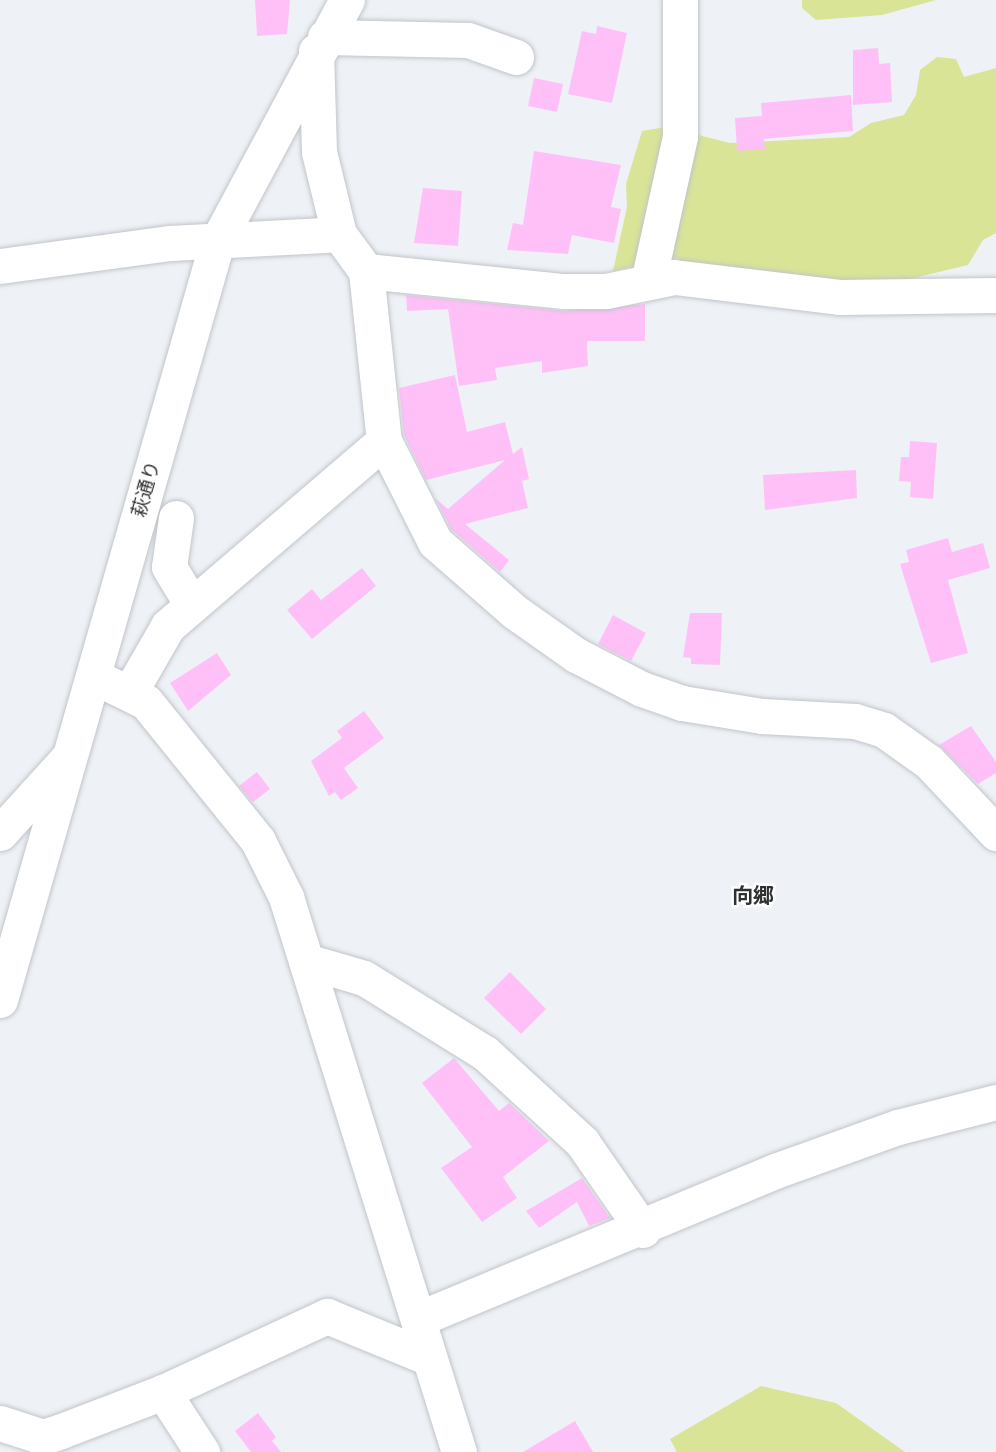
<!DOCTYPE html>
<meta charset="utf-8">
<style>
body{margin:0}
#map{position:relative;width:996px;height:1452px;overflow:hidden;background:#eef2f7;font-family:"Asap Condensed","Noto Sans JP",sans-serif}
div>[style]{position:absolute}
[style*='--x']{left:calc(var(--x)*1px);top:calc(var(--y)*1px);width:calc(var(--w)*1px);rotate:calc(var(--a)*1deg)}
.green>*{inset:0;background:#d9e497}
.building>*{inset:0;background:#ffc0f8}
.roads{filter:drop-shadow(0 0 2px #c1c5c9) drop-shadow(0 0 2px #c1c5c9)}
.minor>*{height:35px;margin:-17.5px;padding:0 17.5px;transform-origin:17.5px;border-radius:17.5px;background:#fff}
span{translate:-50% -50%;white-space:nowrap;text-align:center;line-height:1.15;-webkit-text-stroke:5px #fff;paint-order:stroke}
.street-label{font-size:19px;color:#2f3032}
.neighbourhood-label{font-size:21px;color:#2f3032;font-weight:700}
</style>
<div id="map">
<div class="green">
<i style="clip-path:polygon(802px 0,936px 0,882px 15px,816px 20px,802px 8px)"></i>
<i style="clip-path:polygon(937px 57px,956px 59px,964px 77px,996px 68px,996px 233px,983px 240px,968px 265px,880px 286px,714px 271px,672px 257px,613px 271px,627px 207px,626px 184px,642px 131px,666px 127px,730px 143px,849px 137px,871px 123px,904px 115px,916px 95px,920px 70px)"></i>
<i style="clip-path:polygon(761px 1386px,836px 1403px,905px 1452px,677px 1452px,670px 1439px)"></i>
</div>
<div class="building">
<i style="clip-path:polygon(255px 0,290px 0,287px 34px,257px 36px)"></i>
<i style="clip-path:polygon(597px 26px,627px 33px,612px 103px,568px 94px,582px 31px,596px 34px)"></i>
<i style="clip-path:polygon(878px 48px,879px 64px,890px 63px,892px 102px,853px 105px,853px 50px)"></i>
<i style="clip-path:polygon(534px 78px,563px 84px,557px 112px,528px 106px)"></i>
<i style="clip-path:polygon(851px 95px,853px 131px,764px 139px,765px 149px,737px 151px,735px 118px,762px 116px,761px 103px)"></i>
<i style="clip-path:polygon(534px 151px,621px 165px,611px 207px,621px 209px,614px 243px,572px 235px,568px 254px,507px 250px,513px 223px,523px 225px)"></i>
<i style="clip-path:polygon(423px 188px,462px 191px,458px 246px,414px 243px)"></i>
<i style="clip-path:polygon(406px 295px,564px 311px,645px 304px,645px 341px,587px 341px,588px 366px,542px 373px,542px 361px,495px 368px,497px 380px,459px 386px,448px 309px,407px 311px)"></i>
<i style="clip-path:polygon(455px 375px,467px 432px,505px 422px,513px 454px,522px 447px,529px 479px,522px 481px,528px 508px,465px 524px,509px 560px,500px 572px,451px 529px,436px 499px,448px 509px,505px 460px,426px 480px,404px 435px,399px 388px)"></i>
<i style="clip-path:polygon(910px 441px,937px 443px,933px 499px,910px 497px,911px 482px,899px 481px,901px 457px,909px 457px)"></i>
<i style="clip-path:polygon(856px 470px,857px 498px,765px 510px,763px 475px)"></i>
<i style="clip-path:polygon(948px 538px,952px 552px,983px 543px,990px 568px,948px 580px,968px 653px,931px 663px,900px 564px,909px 562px,906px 550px)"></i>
<i style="clip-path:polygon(362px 568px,376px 586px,312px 639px,287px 610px,312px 589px,321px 600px)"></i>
<i style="clip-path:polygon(690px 613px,722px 613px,720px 665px,691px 664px,691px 658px,683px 657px)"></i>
<i style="clip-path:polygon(613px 615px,646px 633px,631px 661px,598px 644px)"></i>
<i style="clip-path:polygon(217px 653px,231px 675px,188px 711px,170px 683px)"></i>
<i style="clip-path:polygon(364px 711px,384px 738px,344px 768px,358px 788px,341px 800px,335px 792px,329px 796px,311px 761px,342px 738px,337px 731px)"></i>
<i style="clip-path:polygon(971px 726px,996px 762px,996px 773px,978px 784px,939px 745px)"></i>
<i style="clip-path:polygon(257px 772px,270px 789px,253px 802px,239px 786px)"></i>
<i style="clip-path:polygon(510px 972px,546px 1009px,521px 1034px,484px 998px)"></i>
<i style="clip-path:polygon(454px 1058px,499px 1111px,509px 1103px,549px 1141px,503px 1177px,517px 1198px,482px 1222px,441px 1168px,472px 1147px,422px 1083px)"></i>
<i style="clip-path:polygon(582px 1178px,610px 1218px,589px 1226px,577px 1202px,539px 1228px,526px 1211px)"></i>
<i style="clip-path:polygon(258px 1413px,276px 1437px,272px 1441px,281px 1452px,251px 1452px,235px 1431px)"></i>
<i style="clip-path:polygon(575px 1421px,593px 1452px,523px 1452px)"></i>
</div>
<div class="roads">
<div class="minor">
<i style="--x:325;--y:37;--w:143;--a:1.2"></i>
<i style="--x:468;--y:40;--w:51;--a:19.5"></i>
<i style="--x:316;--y:51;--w:101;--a:88.3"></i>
<i style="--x:319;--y:152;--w:84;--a:76.3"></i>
<i style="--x:339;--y:234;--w:46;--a:53.9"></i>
<i style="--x:366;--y:271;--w:171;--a:84"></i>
<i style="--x:384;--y:441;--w:113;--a:63.2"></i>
<i style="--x:435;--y:542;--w:106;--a:41.2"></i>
<i style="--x:515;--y:612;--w:75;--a:35.2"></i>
<i style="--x:576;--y:655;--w:74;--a:27.3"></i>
<i style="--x:642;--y:689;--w:42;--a:19.3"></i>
<i style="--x:682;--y:703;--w:81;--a:9.2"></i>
<i style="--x:762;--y:716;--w:93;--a:3.1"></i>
<i style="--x:855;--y:721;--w:30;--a:17"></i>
<i style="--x:884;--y:730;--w:55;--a:35.4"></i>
<i style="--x:929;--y:762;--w:98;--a:46.7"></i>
<i style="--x:0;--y:266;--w:172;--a:-7.7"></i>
<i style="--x:170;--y:243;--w:169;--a:-3"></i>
<i style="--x:366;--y:271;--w:199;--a:5.8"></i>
<i style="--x:564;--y:291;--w:42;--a:0"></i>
<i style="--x:606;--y:291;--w:69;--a:-11.6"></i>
<i style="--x:674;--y:277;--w:166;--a:6.9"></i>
<i style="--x:839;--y:297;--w:157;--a:-0.7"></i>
<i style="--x:648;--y:282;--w:148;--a:-77.6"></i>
<i style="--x:680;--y:137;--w:137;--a:-90"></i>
<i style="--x:176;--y:518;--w:49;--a:98.1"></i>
<i style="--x:169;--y:567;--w:42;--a:58.6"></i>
<i style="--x:93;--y:676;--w:59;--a:26.1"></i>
<i style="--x:146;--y:702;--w:179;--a:51.1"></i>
<i style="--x:258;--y:841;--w:63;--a:63.4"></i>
<i style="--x:286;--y:897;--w:581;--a:72.69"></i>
<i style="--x:130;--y:692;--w:76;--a:-60.1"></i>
<i style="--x:168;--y:626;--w:284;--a:-40.6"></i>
<i style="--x:0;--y:833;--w:100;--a:-47.8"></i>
<i style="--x:306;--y:961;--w:60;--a:16.3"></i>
<i style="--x:364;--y:978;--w:142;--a:31.8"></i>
<i style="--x:485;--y:1053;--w:132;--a:42.5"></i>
<i style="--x:582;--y:1142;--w:107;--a:55.3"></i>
<i style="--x:0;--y:1000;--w:788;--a:-74.02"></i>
<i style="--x:217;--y:242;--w:275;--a:-61.8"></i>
<i style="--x:418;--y:1319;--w:386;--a:-22.5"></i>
<i style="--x:775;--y:1171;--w:131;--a:-19.7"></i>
<i style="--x:898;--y:1127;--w:101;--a:-14.3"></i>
<i style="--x:163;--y:1392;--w:72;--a:57"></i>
<i style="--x:0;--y:1423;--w:45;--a:18"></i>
<i style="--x:43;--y:1437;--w:19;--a:-18"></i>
<i style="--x:61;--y:1431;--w:109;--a:-20.9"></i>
<i style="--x:163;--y:1392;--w:181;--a:-24.9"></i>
<i style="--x:327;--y:1316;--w:108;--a:22.3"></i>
</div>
</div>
<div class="street-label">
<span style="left:146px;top:489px;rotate:-74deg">萩通り</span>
</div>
<div class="neighbourhood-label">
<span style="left:753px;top:895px">向郷</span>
</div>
</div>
